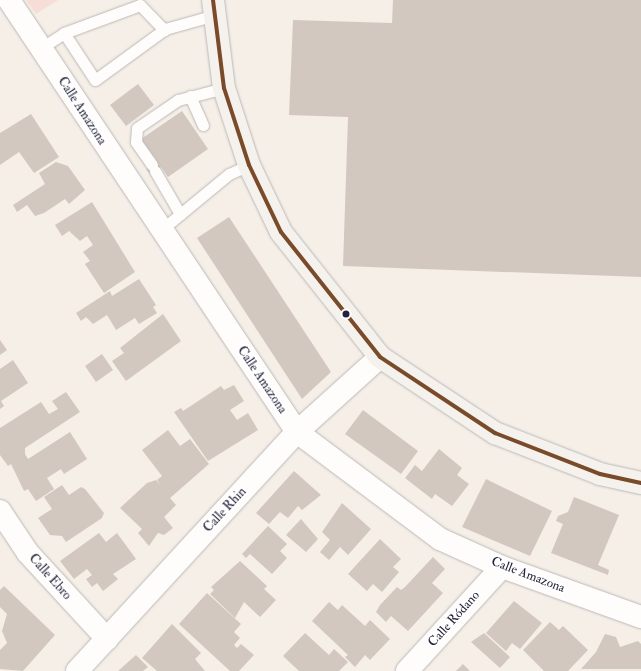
<!DOCTYPE html>
<meta charset="utf-8">
<style>
body{margin:0}
#map{position:relative;width:641px;height:671px;overflow:hidden;background:#f5efe8;font-family:"IM FELL Double Pica",serif}
div>[style]{position:absolute}
[style*='--x']{left:calc(var(--x)*1px);top:calc(var(--y)*1px);width:calc(var(--w)*1px);rotate:calc(var(--a)*1deg)}
.built>*{inset:0;background:#f6ded6}
.building>*{inset:0;background:#d3c8bf}
.roads{filter:drop-shadow(0 0 1px #bcb8b6) drop-shadow(0 0 1px #bcb8b6)}
.service>*{height:11px;margin:-5.5px;padding:0 5.5px;transform-origin:5.5px;border-radius:5.5px;background:#fefdfc}
.minor>*{height:22px;margin:-11px;padding:0 11px;transform-origin:11px;border-radius:11px;background:#fefdfc}
.secondary>*{height:22px;margin:-11px;padding:0 11px;transform-origin:11px;border-radius:11px;background:#f5f2ed}
.bus-1>*{height:4px;margin:-2px;padding:0 2px;transform-origin:2px;border-radius:2px;background:#7a4b2a}
.dots>*{width:11px;height:11px;translate:-50% -50%;box-sizing:border-box;border:2px solid #fff;border-radius:50%}
span{translate:-50% -50%;white-space:nowrap;text-align:center;line-height:1.15;-webkit-text-stroke:4px #fff;paint-order:stroke}
.street-label{font-size:13px;color:#22223b}
</style>
<div id="map">
<div class="built">
<i style="clip-path:polygon(26px 0,58px 0,36px 14px)"></i>
</div>
<div class="building">
<i style="clip-path:polygon(393px 0,641px 0,641px 277px,343px 266px,348px 117px,289px 115px,293px 20px,392px 23px)"></i>
<i style="clip-path:polygon(138px 84px,154px 105px,126px 126px,110px 105px)"></i>
<i style="clip-path:polygon(182px 111px,208px 149px,168px 177px,161px 167px,150px 174px,146px 169px,157px 161px,141px 139px)"></i>
<i style="clip-path:polygon(31px 114px,59px 157px,34px 173px,19px 152px,0 165px,0 133px)"></i>
<i style="clip-path:polygon(56px 162px,68px 166px,85px 190px,69px 204px,65px 199px,44px 213px,35px 216px,27px 205px,17px 212px,13px 205px,45px 184px,39px 173px)"></i>
<i style="clip-path:polygon(92px 202px,135px 272px,104px 293px,85px 264px,90px 261px,83px 252px,93px 245px,87px 236px,80px 241px,69px 231px,62px 236px,55px 225px)"></i>
<i style="clip-path:polygon(229px 217px,331px 372px,302px 399px,197px 238px)"></i>
<i style="clip-path:polygon(139px 279px,156px 305px,153px 307px,157px 313px,139px 324px,135px 318px,116px 330px,107px 315px,93px 324px,86px 317px,81px 321px,76px 313px,110px 291px,112px 296px)"></i>
<i style="clip-path:polygon(163px 314px,181px 341px,126px 381px,112px 361px,124px 353px,120px 348px)"></i>
<i style="clip-path:polygon(0 340px,7px 350px,0 355px)"></i>
<i style="clip-path:polygon(102px 354px,113px 370px,96px 382px,85px 366px)"></i>
<i style="clip-path:polygon(13px 360px,28px 383px,1px 401px,4px 406px,0 409px,0 369px)"></i>
<i style="clip-path:polygon(234px 385px,244px 401px,230px 410px,237px 420px,248px 413px,258px 430px,208px 461px,174px 412px,181px 408px,183px 411px,221px 386px,224px 390px)"></i>
<i style="clip-path:polygon(66px 392px,80px 412px,25px 448px,25px 454px,28px 459px,70px 432px,87px 459px,64px 474px,61px 469px,47px 478px,54px 489px,36px 501px,28px 489px,24px 491px,11px 464px,8px 466px,0 455px,0 428px,41px 402px,49px 414px,58px 409px,52px 401px)"></i>
<i style="clip-path:polygon(363px 410px,418px 451px,401px 474px,345px 434px)"></i>
<i style="clip-path:polygon(168px 430px,180px 446px,190px 439px,209px 464px,170px 498px,176px 505px,164px 517px,173px 528px,164px 535px,158px 533px,149px 546px,138px 533px,142px 529px,120px 508px,147px 483px,156px 480px,161px 486px,157px 480px,162px 476px,142px 450px)"></i>
<i style="clip-path:polygon(439px 449px,462px 468px,457px 475px,469px 484px,452px 506px,435px 494px,432px 499px,405px 478px,415px 465px,422px 471px)"></i>
<i style="clip-path:polygon(294px 471px,321px 495px,302px 510px,298px 506px,288px 518px,280px 512px,269px 524px,256px 513px)"></i>
<i style="clip-path:polygon(486px 479px,552px 511px,530px 556px,462px 527px)"></i>
<i style="clip-path:polygon(62px 485px,69px 495px,81px 487px,85px 489px,104px 513px,102px 518px,66px 542px,62px 536px,50px 535px,38px 518px,52px 509px,44px 497px)"></i>
<i style="clip-path:polygon(574px 497px,619px 515px,598px 565px,609px 570px,608px 575px,551px 553px,563px 524px,556px 521px,558px 516px,568px 512px)"></i>
<i style="clip-path:polygon(342px 503px,371px 529px,348px 555px,340px 547px,329px 560px,320px 552px,330px 540px,322px 532px)"></i>
<i style="clip-path:polygon(301px 519px,318px 539px,306px 552px,286px 535px)"></i>
<i style="clip-path:polygon(268px 526px,287px 544px,280px 551px,287px 558px,272px 574px,250px 554px,246px 558px,242px 554px)"></i>
<i style="clip-path:polygon(99px 533px,106px 542px,117px 533px,136px 559px,113px 574px,118px 579px,103px 591px,97px 583px,92px 587px,86px 579px,92px 575px,87px 569px,74px 579px,60px 561px)"></i>
<i style="clip-path:polygon(380px 539px,401px 559px,393px 567px,399px 572px,382px 592px,373px 584px,367px 591px,348px 574px)"></i>
<i style="clip-path:polygon(433px 557px,445px 569px,432px 583px,443px 593px,408px 631px,391px 616px,386px 622px,376px 612px,380px 605px,397px 587px,401px 590px,405px 587px)"></i>
<i style="clip-path:polygon(240px 561px,267px 586px,264px 589px,276px 600px,260px 617px,244px 602px,235px 618px,210px 594px,214px 590px,211px 587px)"></i>
<i style="clip-path:polygon(4px 586px,55px 635px,23px 671px,0 669px,0 650px,7px 643px,2px 631px,7px 614px,0 607px,0 590px)"></i>
<i style="clip-path:polygon(207px 593px,241px 624px,234px 632px,240px 638px,234px 645px,237px 648px,241px 644px,254px 655px,239px 671px,230px 671px,179px 624px)"></i>
<i style="clip-path:polygon(514px 601px,542px 623px,520px 649px,512px 643px,506px 651px,486px 633px)"></i>
<i style="clip-path:polygon(329px 602px,338px 610px,342px 605px,365px 626px,370px 620px,390px 639px,370px 660px,365px 655px,355px 667px,345px 657px,348px 655px,312px 621px)"></i>
<i style="clip-path:polygon(550px 622px,559px 630px,563px 626px,588px 650px,568px 671px,544px 671px,523px 650px)"></i>
<i style="clip-path:polygon(172px 624px,201px 653px,195px 659px,205px 671px,157px 671px,142px 658px)"></i>
<i style="clip-path:polygon(305px 633px,329px 655px,334px 649px,348px 662px,339px 671px,299px 671px,283px 656px)"></i>
<i style="clip-path:polygon(484px 633px,510px 657px,500px 668px,471px 642px)"></i>
<i style="clip-path:polygon(605px 634px,616px 637px,620px 647px,638px 641px,641px 644px,641px 669px,581px 669px,596px 652px)"></i>
<i style="clip-path:polygon(136px 655px,148px 667px,143px 671px,118px 671px)"></i>
<i style="clip-path:polygon(463px 664px,470px 671px,456px 671px)"></i>
</div>
<div class="roads">
<div class="service">
<i style="--x:64;--y:33;--w:56;--a:56.6"></i>
<i style="--x:95;--y:80;--w:87;--a:-36.1"></i>
<i style="--x:165;--y:29;--w:52;--a:-15.6"></i>
<i style="--x:41;--y:48;--w:27;--a:-33"></i>
<i style="--x:64;--y:33;--w:81;--a:-20.2"></i>
<i style="--x:140;--y:5;--w:35;--a:46"></i>
<i style="--x:190;--y:96;--w:32;--a:66"></i>
<i style="--x:152;--y:165;--w:28;--a:-125"></i>
<i style="--x:136;--y:142;--w:14;--a:-86"></i>
<i style="--x:137;--y:128;--w:50;--a:-34.3"></i>
<i style="--x:178;--y:100;--w:48;--a:-14.6"></i>
<i style="--x:155;--y:171;--w:50;--a:59.8"></i>
<i style="--x:161;--y:230;--w:88;--a:-39.5"></i>
<i style="--x:229;--y:174;--w:22;--a:-24"></i>
</div>
<div class="minor">
<i style="--x:9;--y:0;--w:519;--a:56.31"></i>
<i style="--x:297;--y:432;--w:179;--a:36.8"></i>
<i style="--x:440;--y:539;--w:68;--a:24.3"></i>
<i style="--x:502;--y:567;--w:148;--a:19.8"></i>
<i style="--x:0;--y:511;--w:50;--a:56.3"></i>
<i style="--x:28;--y:553;--w:117;--a:47.4"></i>
<i style="--x:77;--y:671;--w:325;--a:-47.4"></i>
<i style="--x:297;--y:432;--w:112;--a:-42.1"></i>
<i style="--x:407;--y:671;--w:141;--a:-47.6"></i>
</div>
<div class="secondary">
<i style="--x:213;--y:0;--w:89;--a:82.9"></i>
<i style="--x:224;--y:88;--w:81;--a:72"></i>
<i style="--x:249;--y:165;--w:74;--a:64.5"></i>
<i style="--x:281;--y:232;--w:159;--a:51.6"></i>
<i style="--x:380;--y:357;--w:138;--a:33.5"></i>
<i style="--x:495;--y:433;--w:113;--a:21.3"></i>
<i style="--x:600;--y:474;--w:42;--a:12.4"></i>
</div>
</div>
<div class="bus-1">
<i style="--x:213;--y:0;--w:89;--a:82.9"></i>
<i style="--x:224;--y:88;--w:81;--a:72"></i>
<i style="--x:249;--y:165;--w:74;--a:64.5"></i>
<i style="--x:281;--y:232;--w:159;--a:51.6"></i>
<i style="--x:380;--y:357;--w:138;--a:33.5"></i>
<i style="--x:495;--y:433;--w:113;--a:21.3"></i>
<i style="--x:600;--y:474;--w:42;--a:12.4"></i>
</div>
<div class="dots">
<i style="left:346px;top:314px;background:#22223b"></i>
</div>
<div class="street-label">
<span style="left:82px;top:111px;rotate:57deg">Calle Amazona</span>
<span style="left:262px;top:380px;rotate:56deg">Calle Amazona</span>
<span style="left:225px;top:510px;rotate:-47deg">Calle Rhin</span>
<span style="left:528px;top:575px;rotate:21deg">Calle Amazona</span>
<span style="left:50px;top:577px;rotate:48deg">Calle Ebro</span>
<span style="left:454px;top:619px;rotate:-48deg">Calle Ródano</span>
</div>
</div>
